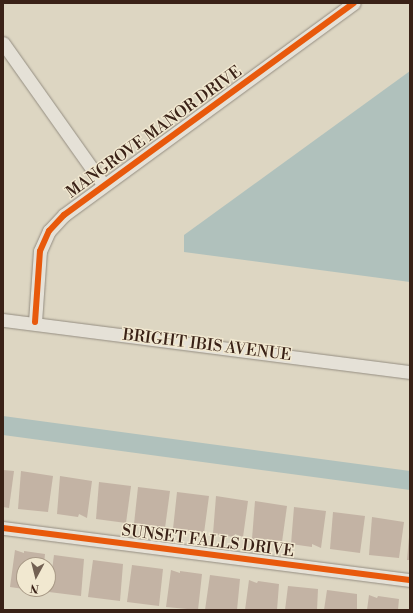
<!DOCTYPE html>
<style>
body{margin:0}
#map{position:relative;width:413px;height:613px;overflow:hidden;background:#ddd6c2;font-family:"Libre Bodoni",serif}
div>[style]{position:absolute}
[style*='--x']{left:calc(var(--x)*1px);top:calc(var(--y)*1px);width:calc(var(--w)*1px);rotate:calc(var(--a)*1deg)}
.water>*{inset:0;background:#b0c1bc}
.building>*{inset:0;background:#c3b3a4}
.roads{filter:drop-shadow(0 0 1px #948d81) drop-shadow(0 0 1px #948d81)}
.minor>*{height:13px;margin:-6.5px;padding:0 6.5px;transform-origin:6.5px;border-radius:6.5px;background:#e5e1d7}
.cycleway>*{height:6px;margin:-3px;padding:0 3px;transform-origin:3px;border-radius:3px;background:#e8590c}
span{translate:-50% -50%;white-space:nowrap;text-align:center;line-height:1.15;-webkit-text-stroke:3px #f1e8d0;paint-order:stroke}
.street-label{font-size:16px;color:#3a2217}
.frame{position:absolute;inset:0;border:4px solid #3a2217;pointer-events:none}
.north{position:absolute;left:16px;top:557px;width:40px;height:40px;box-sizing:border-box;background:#f1e8d0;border:1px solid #a89986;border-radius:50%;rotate:187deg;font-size:11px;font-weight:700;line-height:16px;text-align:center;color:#3a2217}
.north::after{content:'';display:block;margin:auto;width:14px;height:18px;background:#736153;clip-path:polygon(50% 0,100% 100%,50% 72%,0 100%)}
</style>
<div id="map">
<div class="water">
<i style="clip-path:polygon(410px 71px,410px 282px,184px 252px,184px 235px)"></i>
<i style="clip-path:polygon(3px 416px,410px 471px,410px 490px,3px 435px)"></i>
</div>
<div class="building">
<i style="clip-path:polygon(3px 470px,14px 471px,9px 508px,3px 507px)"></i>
<i style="clip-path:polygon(21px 471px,53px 476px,48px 512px,18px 509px)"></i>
<i style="clip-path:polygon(60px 476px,92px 481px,87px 518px,79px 514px,78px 517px,57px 514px)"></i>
<i style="clip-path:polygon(99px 482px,131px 486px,126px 523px,96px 519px)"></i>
<i style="clip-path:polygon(138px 487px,170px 491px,165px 528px,134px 524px)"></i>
<i style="clip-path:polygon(177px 492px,209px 496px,204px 533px,195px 530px,195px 532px,173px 529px)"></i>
<i style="clip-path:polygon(216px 496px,248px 501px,243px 537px,235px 534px,234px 537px,213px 534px)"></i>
<i style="clip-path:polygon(255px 501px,287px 506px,282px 542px,252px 539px)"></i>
<i style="clip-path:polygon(294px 507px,326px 511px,321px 548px,312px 544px,312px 547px,291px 544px)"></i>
<i style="clip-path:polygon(333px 512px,365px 516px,360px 553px,330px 549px)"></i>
<i style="clip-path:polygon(372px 517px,404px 522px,399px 558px,369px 555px)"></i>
<i style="clip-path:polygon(409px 537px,410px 537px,410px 560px,407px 560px)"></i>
<i style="clip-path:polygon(15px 550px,24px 553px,24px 551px,45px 554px,44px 565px,24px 565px,24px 589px,10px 587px)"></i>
<i style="clip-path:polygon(54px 555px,84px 559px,81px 596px,49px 592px)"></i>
<i style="clip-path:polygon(93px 560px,123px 564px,120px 601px,88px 597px)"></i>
<i style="clip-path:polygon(132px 565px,163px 569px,159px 606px,127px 602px)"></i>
<i style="clip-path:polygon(171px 570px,180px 573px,180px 571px,202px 574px,198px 610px,166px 607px)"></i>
<i style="clip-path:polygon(210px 575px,240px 579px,237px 610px,205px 610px)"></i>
<i style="clip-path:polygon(249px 580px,257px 583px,258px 581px,279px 584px,277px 610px,245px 610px)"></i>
<i style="clip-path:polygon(288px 586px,318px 589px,317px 610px,285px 610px)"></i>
<i style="clip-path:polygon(327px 590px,357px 594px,357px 610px,324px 610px)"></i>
<i style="clip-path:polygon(369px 595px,377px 598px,378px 596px,399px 599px,398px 610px,367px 610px)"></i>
</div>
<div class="roads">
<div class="minor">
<i style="--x:3;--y:43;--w:173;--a:54.7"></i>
<i style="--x:3;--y:320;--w:410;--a:7.3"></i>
<i style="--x:35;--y:322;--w:71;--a:-86"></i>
<i style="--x:40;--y:251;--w:22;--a:-66"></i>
<i style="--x:49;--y:231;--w:22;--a:-47"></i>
<i style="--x:64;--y:215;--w:359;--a:-36.2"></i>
<i style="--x:3;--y:528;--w:410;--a:7.3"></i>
</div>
</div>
<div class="cycleway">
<i style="--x:35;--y:322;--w:71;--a:-86"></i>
<i style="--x:40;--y:251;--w:22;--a:-66"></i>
<i style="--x:49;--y:231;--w:22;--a:-47"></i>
<i style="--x:64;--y:215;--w:359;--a:-36.2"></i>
<i style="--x:3;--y:528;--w:410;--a:7.3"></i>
</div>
<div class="street-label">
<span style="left:154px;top:132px;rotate:-36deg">MANGROVE MANOR DRIVE</span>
<span style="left:207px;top:345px;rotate:7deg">BRIGHT IBIS AVENUE</span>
<span style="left:208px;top:541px;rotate:7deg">SUNSET FALLS DRIVE</span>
</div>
<div class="frame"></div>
<div class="north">N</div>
</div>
